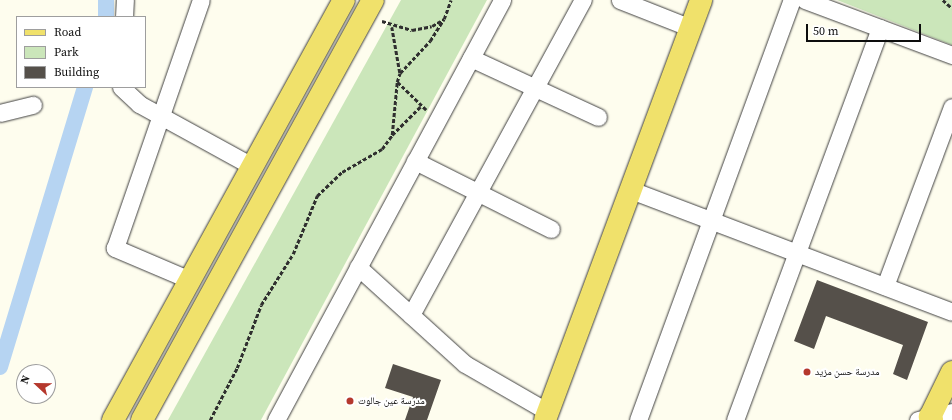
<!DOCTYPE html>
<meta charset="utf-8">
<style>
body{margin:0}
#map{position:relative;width:952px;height:420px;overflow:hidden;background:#fefdee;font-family:"Source Serif 4","Noto Naskh Arabic",serif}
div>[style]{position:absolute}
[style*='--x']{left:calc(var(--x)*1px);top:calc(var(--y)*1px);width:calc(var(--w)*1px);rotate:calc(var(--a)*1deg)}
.green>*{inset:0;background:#cbe6ba}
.canal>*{height:16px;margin:-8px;padding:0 8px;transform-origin:8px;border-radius:8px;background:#b6d4f2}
.building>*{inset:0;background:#55504a}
.path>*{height:2.5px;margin-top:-1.25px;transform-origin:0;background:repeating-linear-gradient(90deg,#2f2f2f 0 4px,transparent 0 6px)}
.roads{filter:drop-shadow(0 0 1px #404040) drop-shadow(0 0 1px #404040)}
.minor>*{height:17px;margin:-8.5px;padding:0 8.5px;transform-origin:8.5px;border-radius:8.5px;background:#fff}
.major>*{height:22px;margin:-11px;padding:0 11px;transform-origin:11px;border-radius:11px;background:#f0e16b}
.dots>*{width:11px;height:11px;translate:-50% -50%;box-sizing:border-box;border:2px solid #fff;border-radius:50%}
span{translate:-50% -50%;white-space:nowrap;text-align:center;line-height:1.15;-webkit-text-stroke:4px #fff;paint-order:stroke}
.poi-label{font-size:10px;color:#0d0d0d}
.left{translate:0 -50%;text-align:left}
.legend{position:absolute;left:16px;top:16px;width:130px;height:72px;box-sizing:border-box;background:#fff;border:1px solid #9e9e9e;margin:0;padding:5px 7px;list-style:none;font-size:12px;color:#0d0d0d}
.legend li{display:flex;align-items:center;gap:8px;height:20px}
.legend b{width:20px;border:1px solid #9e9e9e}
.north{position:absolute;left:16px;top:364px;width:40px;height:40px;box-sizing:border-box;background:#fff;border:1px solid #9e9e9e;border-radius:50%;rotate:292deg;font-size:11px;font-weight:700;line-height:16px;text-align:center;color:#0d0d0d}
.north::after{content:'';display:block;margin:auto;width:14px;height:18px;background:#b5382d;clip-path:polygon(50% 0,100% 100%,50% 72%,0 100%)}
.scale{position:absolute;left:806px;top:24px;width:115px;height:18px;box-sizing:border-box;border:2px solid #0d0d0d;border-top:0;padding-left:5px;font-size:12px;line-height:14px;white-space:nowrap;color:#0d0d0d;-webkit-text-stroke:3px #fff;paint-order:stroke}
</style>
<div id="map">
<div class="green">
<i style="clip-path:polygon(401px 0,487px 0,261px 420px,168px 420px)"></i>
<i style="clip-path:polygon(837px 0,952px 0,952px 45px)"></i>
</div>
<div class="canal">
<i style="--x:106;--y:17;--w:17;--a:-90"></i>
<i style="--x:0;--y:367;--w:293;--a:-73.1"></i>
</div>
<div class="building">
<i style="clip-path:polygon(817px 280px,928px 322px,907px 380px,893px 374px,903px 345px,826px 316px,814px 349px,794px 341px)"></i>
<i style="clip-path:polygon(393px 364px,441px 380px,427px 420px,405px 420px,413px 397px,385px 388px)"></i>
</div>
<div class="path">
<i style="--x:943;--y:0;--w:12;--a:42"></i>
<i style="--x:382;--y:21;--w:31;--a:17"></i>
<i style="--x:412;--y:30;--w:20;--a:-11"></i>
<i style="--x:432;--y:26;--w:14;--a:-30"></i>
<i style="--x:444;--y:19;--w:20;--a:-70"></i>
<i style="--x:392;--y:27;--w:47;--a:80.1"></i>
<i style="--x:426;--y:110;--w:40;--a:-136"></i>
<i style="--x:397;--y:82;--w:9;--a:-72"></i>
<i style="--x:400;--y:73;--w:44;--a:-46.8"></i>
<i style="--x:430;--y:41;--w:26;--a:-58"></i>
<i style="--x:392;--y:135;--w:40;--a:-45"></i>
<i style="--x:210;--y:420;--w:59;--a:-62.6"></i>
<i style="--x:237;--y:368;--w:67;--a:-69.1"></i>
<i style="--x:261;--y:305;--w:60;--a:-57.9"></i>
<i style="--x:293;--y:254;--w:63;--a:-67.5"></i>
<i style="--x:317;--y:196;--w:35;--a:-44"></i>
<i style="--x:342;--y:172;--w:46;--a:-29.9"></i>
<i style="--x:382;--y:149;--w:17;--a:-54"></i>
<i style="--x:392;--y:135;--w:53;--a:-84.6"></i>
</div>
<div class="roads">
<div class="minor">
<i style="--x:620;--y:0;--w:76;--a:21.5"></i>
<i style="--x:805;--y:0;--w:157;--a:20.5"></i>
<i style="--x:124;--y:17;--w:17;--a:-87"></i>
<i style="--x:471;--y:58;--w:140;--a:24.9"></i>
<i style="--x:121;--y:87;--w:25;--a:43"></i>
<i style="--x:139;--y:104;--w:129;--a:28.8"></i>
<i style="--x:0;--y:113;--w:34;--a:-14"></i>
<i style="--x:415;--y:161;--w:152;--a:26.6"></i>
<i style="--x:631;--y:190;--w:343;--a:20.8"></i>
<i style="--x:358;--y:267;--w:144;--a:42.2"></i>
<i style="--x:465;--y:364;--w:96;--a:30"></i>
<i style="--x:190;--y:280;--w:82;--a:-156.9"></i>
<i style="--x:115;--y:248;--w:262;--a:-70.9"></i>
<i style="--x:885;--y:286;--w:191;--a:-69.5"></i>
<i style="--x:411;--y:315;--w:359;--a:-61.4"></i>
<i style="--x:276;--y:420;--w:477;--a:-61.7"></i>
<i style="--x:638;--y:420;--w:447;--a:-69.9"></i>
<i style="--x:735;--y:420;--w:418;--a:-69.7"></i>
<i style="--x:918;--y:420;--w:35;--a:-13"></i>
</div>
<div class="major">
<i style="--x:113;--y:420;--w:479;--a:-61.2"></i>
<i style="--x:142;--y:420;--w:479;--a:-61.2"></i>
<i style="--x:545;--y:420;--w:448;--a:-69.6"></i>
<i style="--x:932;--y:420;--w:4;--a:-124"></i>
<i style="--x:930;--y:417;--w:50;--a:-63.9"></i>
</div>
</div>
<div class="dots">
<i style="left:807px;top:372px;background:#b5382d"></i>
<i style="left:350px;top:401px;background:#b5382d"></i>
</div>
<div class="poi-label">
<span class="left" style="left:815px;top:372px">مدرسة حسن مزيد</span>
<span class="left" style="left:358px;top:401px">مدرسة عين جالوت</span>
</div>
<ul class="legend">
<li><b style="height:5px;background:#f0e16b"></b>Road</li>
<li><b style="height:11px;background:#cbe6ba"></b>Park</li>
<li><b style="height:11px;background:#55504a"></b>Building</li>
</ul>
<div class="north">N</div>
<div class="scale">50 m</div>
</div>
